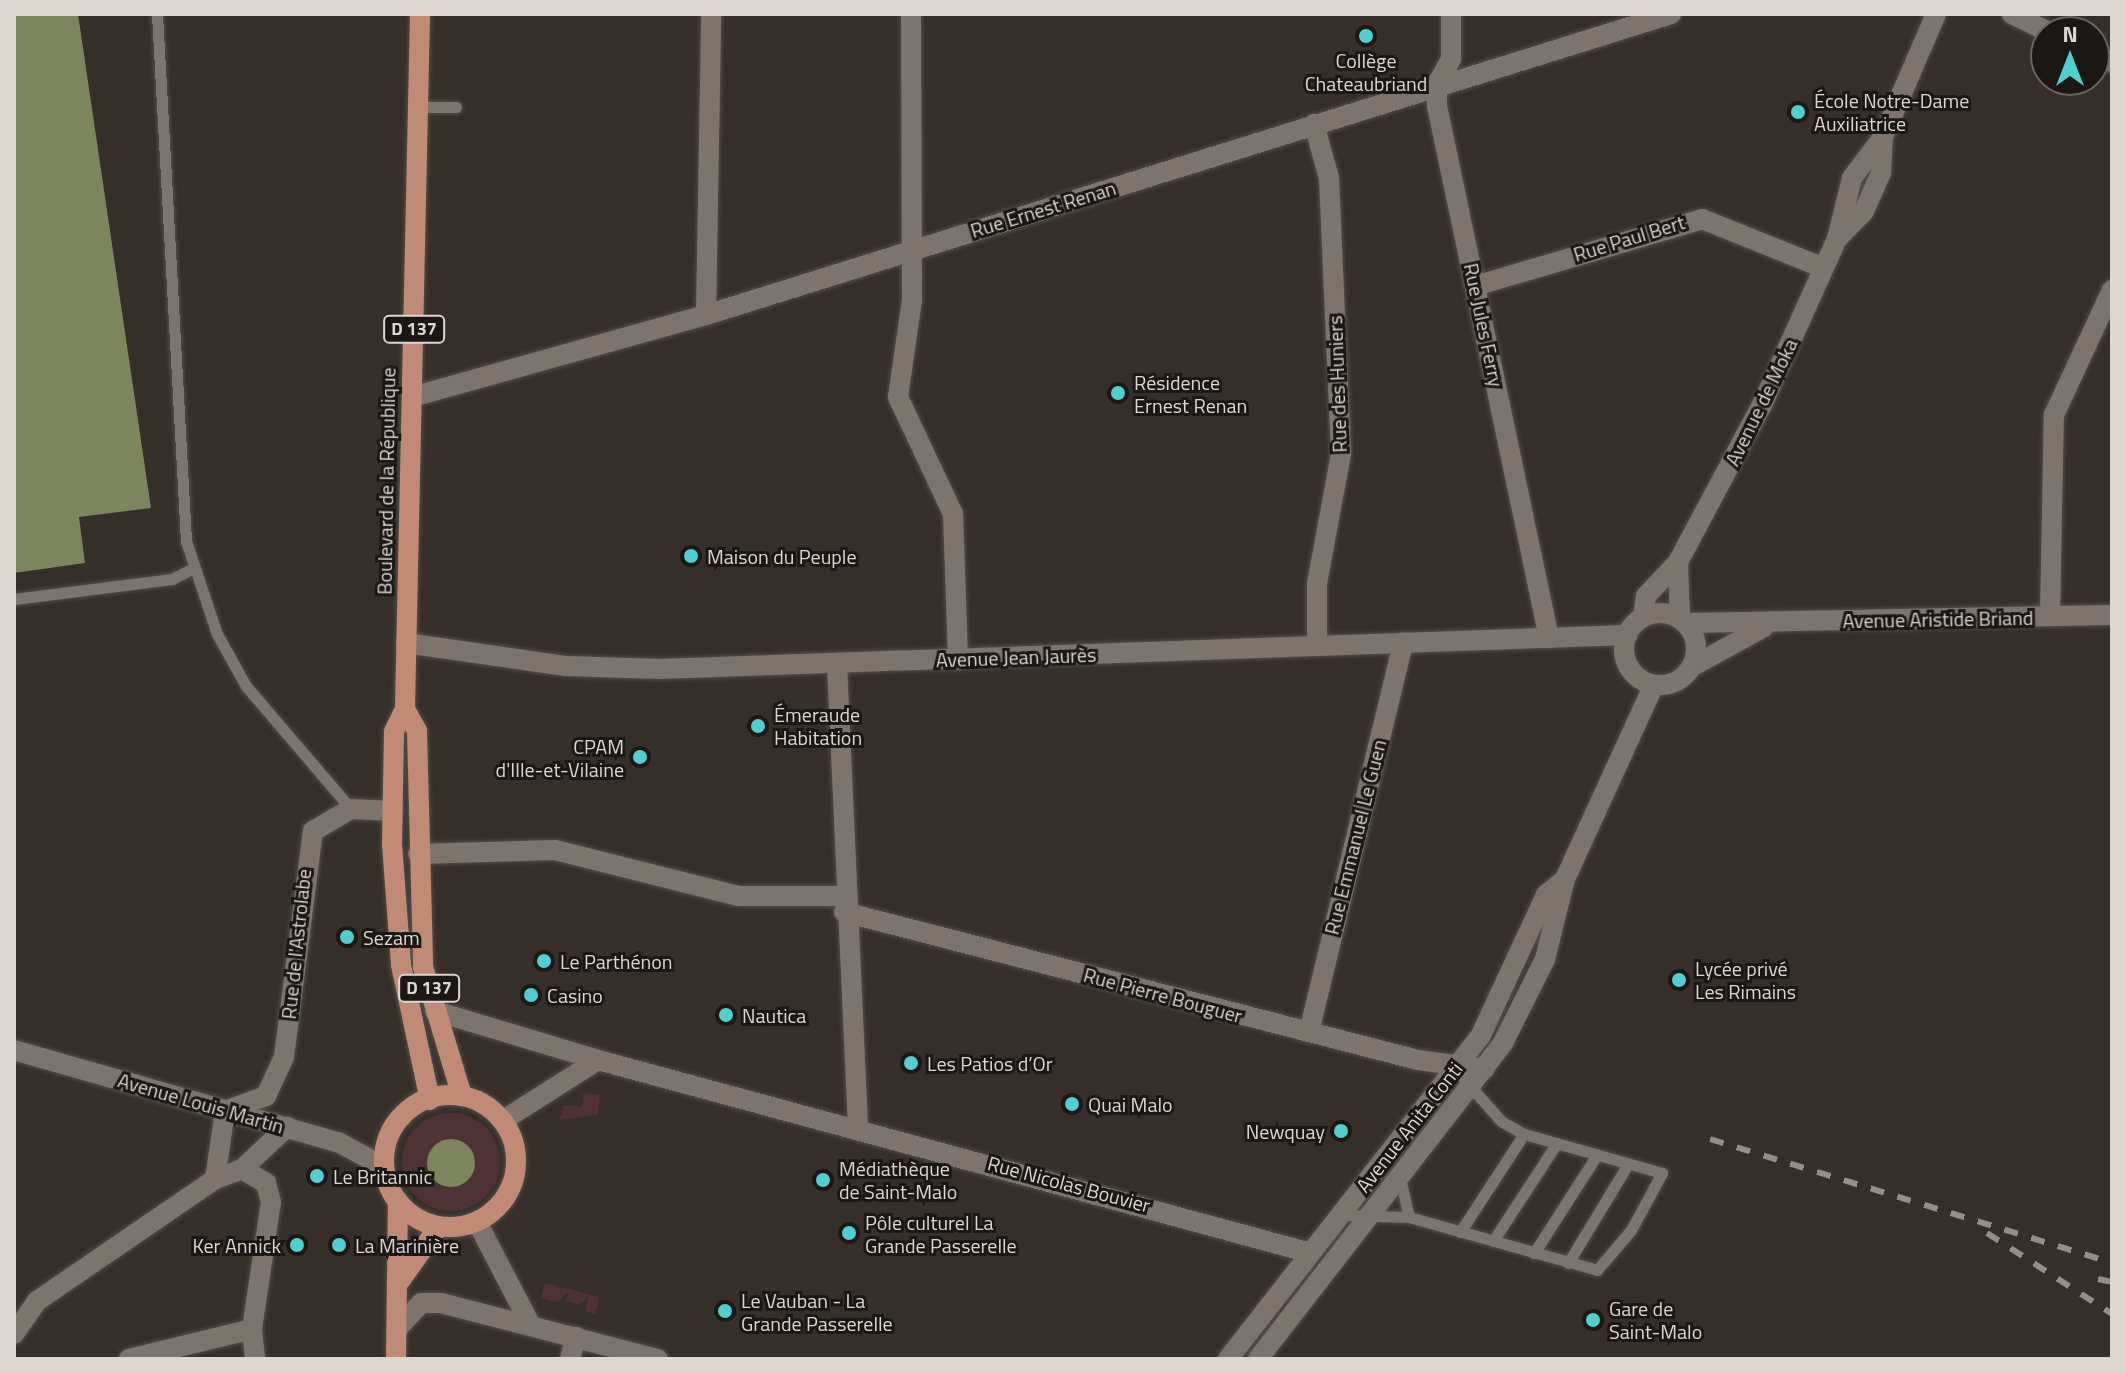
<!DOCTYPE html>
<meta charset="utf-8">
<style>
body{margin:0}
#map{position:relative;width:2126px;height:1373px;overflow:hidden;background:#362e28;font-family:"Titillium Web",sans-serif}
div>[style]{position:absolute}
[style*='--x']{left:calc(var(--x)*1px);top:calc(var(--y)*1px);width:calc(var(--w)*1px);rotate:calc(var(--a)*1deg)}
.green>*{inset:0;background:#4e3235}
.round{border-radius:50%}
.water>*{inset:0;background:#7c855d}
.roads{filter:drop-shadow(0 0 2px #524d47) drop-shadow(0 0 2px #524d47)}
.lane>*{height:11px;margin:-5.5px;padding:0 5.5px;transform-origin:5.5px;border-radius:5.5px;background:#7d756d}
.street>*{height:20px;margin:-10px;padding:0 10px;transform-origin:10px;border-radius:10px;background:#7d756d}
.secondary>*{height:20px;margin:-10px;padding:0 10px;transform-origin:10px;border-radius:10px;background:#7d756d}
.secondary>.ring{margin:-10px;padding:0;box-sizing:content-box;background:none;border:20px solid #7d756d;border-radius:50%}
.primary>*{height:20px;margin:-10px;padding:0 10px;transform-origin:10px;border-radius:10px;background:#c18a76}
.primary>.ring{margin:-10px;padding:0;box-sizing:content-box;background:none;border:20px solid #c18a76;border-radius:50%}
.rail>*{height:6px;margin-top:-3px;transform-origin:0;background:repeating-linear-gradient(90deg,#948d88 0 14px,transparent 0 28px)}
.dots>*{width:22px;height:22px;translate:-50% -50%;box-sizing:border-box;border:4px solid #1b1714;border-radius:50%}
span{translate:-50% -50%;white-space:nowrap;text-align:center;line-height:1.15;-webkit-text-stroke:6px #1b1714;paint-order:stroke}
.shield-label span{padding:2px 6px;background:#1b1714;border:2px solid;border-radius:6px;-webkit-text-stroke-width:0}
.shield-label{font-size:18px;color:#dcd7d3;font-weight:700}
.poi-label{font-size:20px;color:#dcd7d3}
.left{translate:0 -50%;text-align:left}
.right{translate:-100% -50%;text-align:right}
.street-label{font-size:20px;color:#dcd7d3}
.frame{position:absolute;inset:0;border:16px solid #dcd7d3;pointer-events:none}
.north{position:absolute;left:2030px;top:16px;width:80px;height:80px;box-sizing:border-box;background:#1b1714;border:2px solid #686460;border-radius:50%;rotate:0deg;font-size:22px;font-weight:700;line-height:32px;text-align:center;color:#dcd7d3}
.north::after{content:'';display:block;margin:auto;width:28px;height:36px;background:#52cdd0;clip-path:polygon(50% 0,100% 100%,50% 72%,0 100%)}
</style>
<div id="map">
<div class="green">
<i style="clip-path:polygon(584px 1093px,600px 1094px,598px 1115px,559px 1120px,564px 1105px,582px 1107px)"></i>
<i class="round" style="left:402px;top:1113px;width:98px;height:98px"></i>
<i style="clip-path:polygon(545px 1283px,600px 1297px,595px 1314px,585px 1311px,588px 1298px,579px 1305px,566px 1301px,568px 1292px,558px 1302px,541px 1298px)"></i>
</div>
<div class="water">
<i style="clip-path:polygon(14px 14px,78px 14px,151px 508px,79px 517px,85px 563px,14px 573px)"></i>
<i class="round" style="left:427px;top:1139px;width:48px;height:48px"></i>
</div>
<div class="roads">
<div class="lane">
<i style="--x:157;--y:14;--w:528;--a:86.85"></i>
<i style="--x:186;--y:541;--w:98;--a:71.6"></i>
<i style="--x:217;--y:634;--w:60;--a:60.9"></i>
<i style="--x:246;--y:686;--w:162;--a:49.5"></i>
<i style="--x:418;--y:107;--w:38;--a:0"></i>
<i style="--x:14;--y:599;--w:159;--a:-7.2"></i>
<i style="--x:172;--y:579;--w:25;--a:-27"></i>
<i style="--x:1400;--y:1178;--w:40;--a:77"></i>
<i style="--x:1342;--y:1215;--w:67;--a:1.7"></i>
<i style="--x:1409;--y:1217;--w:195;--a:15.7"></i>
<i style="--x:1597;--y:1270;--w:52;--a:-49.6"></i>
<i style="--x:1631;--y:1230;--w:65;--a:-61.5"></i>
<i style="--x:1662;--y:1173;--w:143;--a:-164.2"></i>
<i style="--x:1524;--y:1134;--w:26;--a:-151"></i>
<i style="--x:1501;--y:1121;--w:69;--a:-131.5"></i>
<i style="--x:1460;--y:1232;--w:117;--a:-56.9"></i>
<i style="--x:1493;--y:1241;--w:117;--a:-56.9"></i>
<i style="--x:1534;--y:1253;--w:117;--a:-57.3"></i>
<i style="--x:1568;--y:1263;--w:116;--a:-58.8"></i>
</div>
<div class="street">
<i style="--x:911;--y:14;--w:286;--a:89.8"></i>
<i style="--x:912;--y:300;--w:98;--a:98.2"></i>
<i style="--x:898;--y:397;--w:129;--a:64.8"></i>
<i style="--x:953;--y:514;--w:146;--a:88"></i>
<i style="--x:1451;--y:14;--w:45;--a:90"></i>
<i style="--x:1451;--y:59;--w:29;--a:119"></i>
<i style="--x:1437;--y:84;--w:22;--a:90"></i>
<i style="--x:1437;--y:106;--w:544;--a:78.11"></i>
<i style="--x:2012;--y:14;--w:41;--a:25.9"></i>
<i style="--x:2094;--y:54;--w:20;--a:24"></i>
<i style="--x:1314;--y:124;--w:56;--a:74.5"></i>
<i style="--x:1329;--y:178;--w:276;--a:87.5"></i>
<i style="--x:1341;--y:454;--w:132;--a:100.5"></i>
<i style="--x:1317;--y:584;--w:60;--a:90"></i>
<i style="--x:1837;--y:239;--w:39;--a:-46"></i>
<i style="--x:1864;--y:211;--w:42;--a:-65.9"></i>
<i style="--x:1881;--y:173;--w:36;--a:-87"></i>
<i style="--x:1475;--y:286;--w:237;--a:-16.4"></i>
<i style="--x:1702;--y:219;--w:131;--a:21.9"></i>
<i style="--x:706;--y:315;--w:301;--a:-89"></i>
<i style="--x:412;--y:397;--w:305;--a:-15.6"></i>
<i style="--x:706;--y:315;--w:1011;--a:-17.32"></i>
<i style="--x:1678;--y:562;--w:57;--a:88"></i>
<i style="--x:2050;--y:616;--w:201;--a:-88.9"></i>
<i style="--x:2054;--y:415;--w:138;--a:-65.1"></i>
<i style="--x:1643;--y:617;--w:21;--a:-82"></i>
<i style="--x:1646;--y:596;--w:47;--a:-46.7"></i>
<i style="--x:1678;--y:562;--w:178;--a:-61.9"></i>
<i style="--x:1762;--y:405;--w:182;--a:-65.7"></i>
<i style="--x:1837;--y:239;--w:63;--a:-76.2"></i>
<i style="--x:1852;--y:178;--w:51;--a:-52.9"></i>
<i style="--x:1883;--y:137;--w:134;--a:-66.7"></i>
<i style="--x:837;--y:664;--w:463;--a:87.4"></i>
<i style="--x:418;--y:854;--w:137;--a:-1.7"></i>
<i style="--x:555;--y:850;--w:189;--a:14.1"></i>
<i style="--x:738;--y:896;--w:105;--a:0"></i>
<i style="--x:844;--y:912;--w:593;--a:14.46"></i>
<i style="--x:1418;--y:1060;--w:67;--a:7.8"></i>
<i style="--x:435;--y:1011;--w:170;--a:16.7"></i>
<i style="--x:1309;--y:1032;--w:401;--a:-76.4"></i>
<i style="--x:502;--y:1121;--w:114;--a:-32.4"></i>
<i style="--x:598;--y:1060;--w:735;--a:15.15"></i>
<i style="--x:215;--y:1179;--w:69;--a:-81.6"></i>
<i style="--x:225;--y:1111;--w:44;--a:-20.1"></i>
<i style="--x:266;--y:1096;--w:43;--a:-65.2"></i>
<i style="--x:284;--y:1057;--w:228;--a:-82.7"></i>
<i style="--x:313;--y:831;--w:44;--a:-30.1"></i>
<i style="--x:351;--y:809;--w:42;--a:2.7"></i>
<i style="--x:477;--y:1222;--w:115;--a:62.5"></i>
<i style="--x:252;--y:1329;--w:30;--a:84"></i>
<i style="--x:397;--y:1329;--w:35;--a:-47"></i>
<i style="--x:421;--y:1303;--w:20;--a:0"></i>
<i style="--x:441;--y:1303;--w:224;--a:14.5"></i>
<i style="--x:14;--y:1334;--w:40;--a:-55.1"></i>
<i style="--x:37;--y:1301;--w:216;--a:-34.4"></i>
<i style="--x:215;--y:1179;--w:29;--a:-20"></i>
<i style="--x:242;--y:1169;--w:62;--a:-43"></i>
<i style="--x:129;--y:1359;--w:127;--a:-13.7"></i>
<i style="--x:252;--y:1329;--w:128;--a:-81.5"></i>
<i style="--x:271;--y:1202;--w:20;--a:-105"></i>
<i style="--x:266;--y:1183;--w:28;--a:-150"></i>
<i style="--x:570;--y:1359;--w:23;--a:-75"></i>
</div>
<div class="secondary">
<i class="ring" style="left:1624px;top:613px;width:52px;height:52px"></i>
<i style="--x:1686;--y:623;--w:426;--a:-1.1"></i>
<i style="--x:406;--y:643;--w:162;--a:8.2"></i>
<i style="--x:566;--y:666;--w:94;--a:1.8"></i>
<i style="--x:660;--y:669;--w:968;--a:-2.01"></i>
<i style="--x:1693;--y:666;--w:81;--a:-28.8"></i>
<i style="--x:14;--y:1050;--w:337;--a:15.9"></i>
<i style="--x:338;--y:1142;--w:52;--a:28.5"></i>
<i style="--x:1228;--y:1359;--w:409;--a:-52"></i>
<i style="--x:1480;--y:1037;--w:157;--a:-65.1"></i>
<i style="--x:1546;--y:895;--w:25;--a:-40"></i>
<i style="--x:1258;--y:1359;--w:400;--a:-52.2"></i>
<i style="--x:1503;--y:1043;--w:94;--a:-63.4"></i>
<i style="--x:1545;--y:959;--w:82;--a:-76"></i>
<i style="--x:1565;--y:879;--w:213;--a:-65.4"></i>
</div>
<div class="primary">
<i style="--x:420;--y:14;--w:695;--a:91.24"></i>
<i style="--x:405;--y:709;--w:25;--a:116"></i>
<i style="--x:394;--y:732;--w:112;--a:91"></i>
<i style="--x:392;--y:844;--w:121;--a:85.7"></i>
<i style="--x:401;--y:965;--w:138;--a:77.9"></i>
<i style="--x:405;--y:709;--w:25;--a:61"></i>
<i style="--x:417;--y:731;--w:236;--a:88.5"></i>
<i style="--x:423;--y:967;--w:135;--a:73.2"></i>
<i class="ring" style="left:384px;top:1095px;width:112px;height:112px"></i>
<i style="--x:400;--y:1281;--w:67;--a:-54.7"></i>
<i style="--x:396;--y:1359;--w:158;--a:-89.3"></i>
</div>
</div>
<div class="rail">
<i style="--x:1710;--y:1139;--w:421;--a:17.1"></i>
<i style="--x:1987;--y:1233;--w:149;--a:32.9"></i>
<i style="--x:2098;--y:1279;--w:14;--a:12"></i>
</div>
<div class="dots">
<i style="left:1366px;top:36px;background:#52cdd0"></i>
<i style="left:1798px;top:112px;background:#52cdd0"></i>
<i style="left:1118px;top:393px;background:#52cdd0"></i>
<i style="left:691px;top:556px;background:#52cdd0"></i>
<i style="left:758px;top:726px;background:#52cdd0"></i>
<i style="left:640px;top:757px;background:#52cdd0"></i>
<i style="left:347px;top:937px;background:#52cdd0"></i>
<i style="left:544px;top:961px;background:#52cdd0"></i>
<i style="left:1679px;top:980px;background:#52cdd0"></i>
<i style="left:531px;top:995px;background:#52cdd0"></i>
<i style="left:726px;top:1015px;background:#52cdd0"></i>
<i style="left:911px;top:1063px;background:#52cdd0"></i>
<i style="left:1072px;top:1104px;background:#52cdd0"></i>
<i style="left:1341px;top:1131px;background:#52cdd0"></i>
<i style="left:317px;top:1176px;background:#52cdd0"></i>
<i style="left:823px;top:1180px;background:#52cdd0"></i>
<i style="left:849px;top:1233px;background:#52cdd0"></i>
<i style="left:297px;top:1245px;background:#52cdd0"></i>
<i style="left:339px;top:1245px;background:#52cdd0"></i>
<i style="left:725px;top:1311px;background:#52cdd0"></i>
<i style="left:1593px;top:1320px;background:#52cdd0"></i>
</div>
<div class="shield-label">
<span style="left:414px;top:329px">D 137</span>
<span style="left:429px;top:988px">D 137</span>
</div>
<div class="poi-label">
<span style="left:1366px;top:72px">Collège<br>Chateaubriand</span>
<span class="left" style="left:1814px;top:112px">École Notre-Dame<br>Auxiliatrice</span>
<span class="left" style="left:1134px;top:394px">Résidence<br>Ernest Renan</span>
<span class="left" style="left:707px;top:556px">Maison du Peuple</span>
<span class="left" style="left:774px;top:726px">Émeraude<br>Habitation</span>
<span class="right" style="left:624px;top:758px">CPAM<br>d'Ille-et-Vilaine</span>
<span class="left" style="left:363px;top:937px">Sezam</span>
<span class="left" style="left:560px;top:961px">Le Parthénon</span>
<span class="left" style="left:1695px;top:980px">Lycée privé<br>Les Rimains</span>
<span class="left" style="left:547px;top:995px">Casino</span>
<span class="left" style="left:742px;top:1015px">Nautica</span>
<span class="left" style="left:927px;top:1063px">Les Patios d’Or</span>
<span class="left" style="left:1088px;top:1104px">Quai Malo</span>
<span class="right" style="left:1325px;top:1131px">Newquay</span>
<span class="left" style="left:839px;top:1180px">Médiathèque<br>de Saint-Malo</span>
<span class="left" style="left:333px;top:1176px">Le Britannic</span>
<span class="left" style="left:865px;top:1234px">Pôle culturel La<br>Grande Passerelle</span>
<span class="right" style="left:281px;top:1245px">Ker Annick</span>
<span class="left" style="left:355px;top:1245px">La Marinière</span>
<span class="left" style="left:741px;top:1312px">Le Vauban - La<br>Grande Passerelle</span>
<span class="left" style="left:1609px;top:1320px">Gare de<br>Saint-Malo</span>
</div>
<div class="street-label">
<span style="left:1043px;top:209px;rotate:-17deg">Rue Ernest Renan</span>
<span style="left:1629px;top:238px;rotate:-17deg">Rue Paul Bert</span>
<span style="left:1484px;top:325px;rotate:78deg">Rue Jules Ferry</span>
<span style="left:1337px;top:384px;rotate:-92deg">Rue des Huniers</span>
<span style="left:1761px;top:402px;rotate:-64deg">Avenue de Moka</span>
<span style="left:386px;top:481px;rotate:-89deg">Boulevard de la République</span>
<span style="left:1938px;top:619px;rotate:-1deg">Avenue Aristide Briand</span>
<span style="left:1016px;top:657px;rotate:-2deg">Avenue Jean Jaurès</span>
<span style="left:1355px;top:837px;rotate:-76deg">Rue Emmanuel Le Guen</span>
<span style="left:296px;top:944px;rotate:-84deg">Rue de l'Astrolabe</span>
<span style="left:1163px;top:995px;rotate:15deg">Rue Pierre Bouguer</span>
<span style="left:201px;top:1103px;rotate:16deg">Avenue Louis Martin</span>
<span style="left:1409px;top:1127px;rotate:-52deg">Avenue Anita Conti</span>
<span style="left:1069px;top:1184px;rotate:15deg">Rue Nicolas Bouvier</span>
</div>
<div class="frame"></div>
<div class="north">N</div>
</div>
